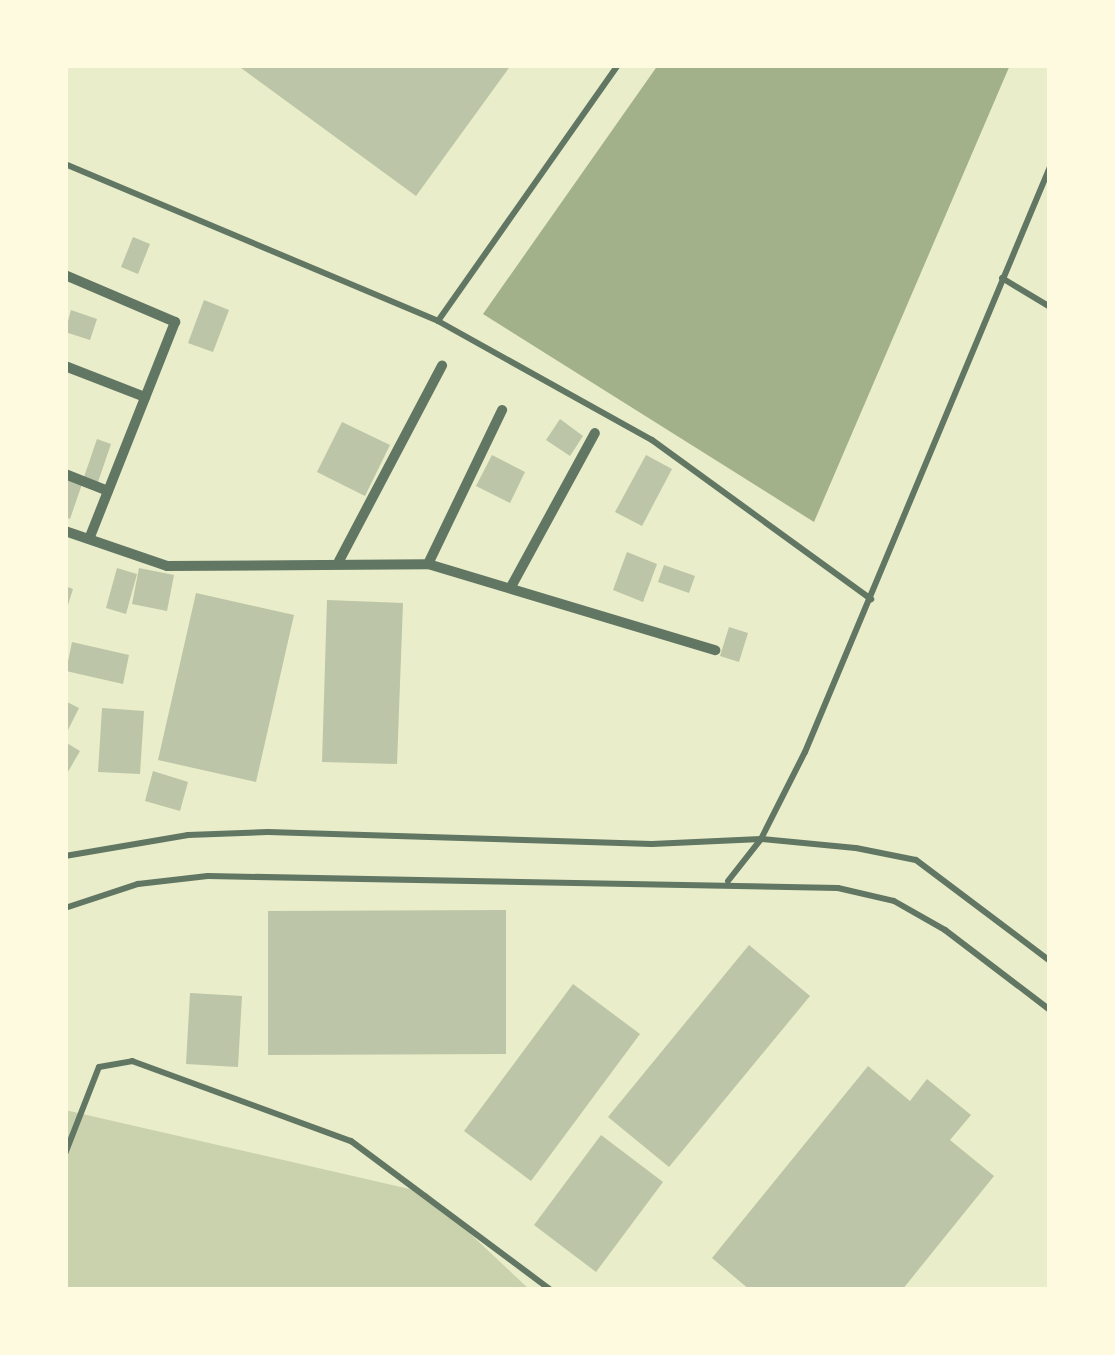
<!DOCTYPE html>
<style>
body{margin:0}
#map{position:relative;width:1115px;height:1355px;overflow:hidden;background:#e9edc9;font-family:Commissioner,sans-serif}
div>[style]{position:absolute}
[style*='--x']{left:calc(var(--x)*1px);top:calc(var(--y)*1px);width:calc(var(--w)*1px);rotate:calc(var(--a)*1deg)}
.green>*{inset:0;background:#cad2ad}
.water>*{inset:0;background:#a3b18a}
.building>*{inset:0;background:#bcc5a7}
.service>*{height:6px;margin:-3px;padding:0 3px;transform-origin:3px;border-radius:3px;background:#617663}
.minor>*{height:10px;margin:-5px;padding:0 5px;transform-origin:5px;border-radius:5px;background:#617663}
span{translate:-50% -50%;white-space:nowrap;text-align:center;line-height:1.15;-webkit-text-stroke:8px #fefae0;paint-order:stroke}
.frame{position:absolute;inset:0;border:68px solid #fefae0;pointer-events:none}
</style>
<div id="map">
<div class="green">
<i style="clip-path:polygon(65px 1110px,427px 1193px,530px 1290px,65px 1290px)"></i>
</div>
<div class="water">
<i style="clip-path:polygon(658px 65px,1010px 65px,814px 522px,483px 314px)"></i>
</div>
<div class="building">
<i style="clip-path:polygon(237px 65px,511px 65px,416px 196px)"></i>
<i style="clip-path:polygon(133px 237px,150px 244px,138px 274px,121px 267px)"></i>
<i style="clip-path:polygon(204px 300px,229px 310px,213px 352px,188px 343px)"></i>
<i style="clip-path:polygon(71px 310px,97px 319px,90px 340px,65px 332px)"></i>
<i style="clip-path:polygon(560px 419px,583px 436px,570px 456px,546px 440px)"></i>
<i style="clip-path:polygon(342px 422px,390px 445px,365px 496px,317px 472px)"></i>
<i style="clip-path:polygon(97px 439px,111px 444px,98px 482px,84px 477px)"></i>
<i style="clip-path:polygon(492px 455px,525px 472px,510px 503px,476px 486px)"></i>
<i style="clip-path:polygon(646px 455px,672px 469px,642px 526px,615px 512px)"></i>
<i style="clip-path:polygon(65px 478px,82px 484px,70px 519px,65px 517px)"></i>
<i style="clip-path:polygon(627px 552px,657px 564px,643px 602px,613px 590px)"></i>
<i style="clip-path:polygon(664px 565px,695px 576px,689px 593px,658px 582px)"></i>
<i style="clip-path:polygon(117px 568px,137px 574px,126px 614px,106px 608px)"></i>
<i style="clip-path:polygon(139px 568px,174px 575px,167px 611px,132px 604px)"></i>
<i style="clip-path:polygon(65px 586px,73px 589px,66px 611px,65px 611px)"></i>
<i style="clip-path:polygon(196px 593px,294px 615px,256px 782px,158px 760px)"></i>
<i style="clip-path:polygon(327px 600px,403px 603px,397px 764px,322px 762px)"></i>
<i style="clip-path:polygon(729px 627px,748px 633px,739px 662px,720px 656px)"></i>
<i style="clip-path:polygon(72px 642px,129px 655px,123px 684px,66px 671px)"></i>
<i style="clip-path:polygon(65px 701px,79px 708px,65px 736px)"></i>
<i style="clip-path:polygon(102px 708px,144px 711px,140px 774px,98px 772px)"></i>
<i style="clip-path:polygon(65px 742px,80px 751px,65px 777px)"></i>
<i style="clip-path:polygon(153px 771px,188px 782px,180px 811px,145px 801px)"></i>
<i style="clip-path:polygon(506px 910px,506px 1054px,268px 1055px,268px 911px)"></i>
<i style="clip-path:polygon(749px 945px,810px 996px,669px 1167px,608px 1117px)"></i>
<i style="clip-path:polygon(573px 984px,640px 1034px,531px 1181px,464px 1131px)"></i>
<i style="clip-path:polygon(190px 993px,242px 996px,238px 1067px,186px 1064px)"></i>
<i style="clip-path:polygon(868px 1066px,910px 1101px,927px 1079px,971px 1115px,950px 1140px,994px 1176px,902px 1290px,750px 1290px,712px 1258px)"></i>
<i style="clip-path:polygon(601px 1135px,663px 1182px,596px 1272px,534px 1225px)"></i>
</div>
<div class="service">
<i style="--x:65;--y:164;--w:405;--a:22.8"></i>
<i style="--x:438;--y:321;--w:245;--a:29.1"></i>
<i style="--x:652;--y:440;--w:271;--a:36"></i>
<i style="--x:1002;--y:278;--w:56;--a:31.1"></i>
<i style="--x:438;--y:321;--w:313;--a:-54.9"></i>
<i style="--x:65;--y:856;--w:125;--a:-9.7"></i>
<i style="--x:188;--y:835;--w:80;--a:-2.1"></i>
<i style="--x:268;--y:832;--w:384;--a:1.8"></i>
<i style="--x:652;--y:844;--w:109;--a:-2.6"></i>
<i style="--x:761;--y:839;--w:95;--a:5.4"></i>
<i style="--x:856;--y:848;--w:61;--a:11.3"></i>
<i style="--x:916;--y:860;--w:168;--a:37"></i>
<i style="--x:728;--y:881;--w:53;--a:-51.8"></i>
<i style="--x:761;--y:839;--w:97;--a:-63.2"></i>
<i style="--x:805;--y:752;--w:634;--a:-67.28"></i>
<i style="--x:65;--y:908;--w:77;--a:-18.2"></i>
<i style="--x:138;--y:884;--w:70;--a:-6.5"></i>
<i style="--x:208;--y:876;--w:630;--a:1.09"></i>
<i style="--x:838;--y:888;--w:57;--a:13.1"></i>
<i style="--x:894;--y:901;--w:59;--a:29.6"></i>
<i style="--x:945;--y:930;--w:132;--a:37.3"></i>
<i style="--x:65;--y:1154;--w:93;--a:-68.7"></i>
<i style="--x:99;--y:1067;--w:34;--a:-10"></i>
<i style="--x:132;--y:1061;--w:233;--a:20.1"></i>
<i style="--x:351;--y:1141;--w:249;--a:36.7"></i>
</div>
<div class="minor">
<i style="--x:65;--y:275;--w:120;--a:23.1"></i>
<i style="--x:175;--y:322;--w:233;--a:111.6"></i>
<i style="--x:65;--y:366;--w:86;--a:21.2"></i>
<i style="--x:65;--y:474;--w:46;--a:21.6"></i>
<i style="--x:65;--y:531;--w:108;--a:18.9"></i>
<i style="--x:167;--y:566;--w:261;--a:-0.4"></i>
<i style="--x:428;--y:564;--w:300;--a:16.7"></i>
<i style="--x:339;--y:561;--w:221;--a:-62.2"></i>
<i style="--x:428;--y:564;--w:171;--a:-64.3"></i>
<i style="--x:512;--y:585;--w:173;--a:-61.4"></i>
</div>
<div class="frame"></div>
</div>
